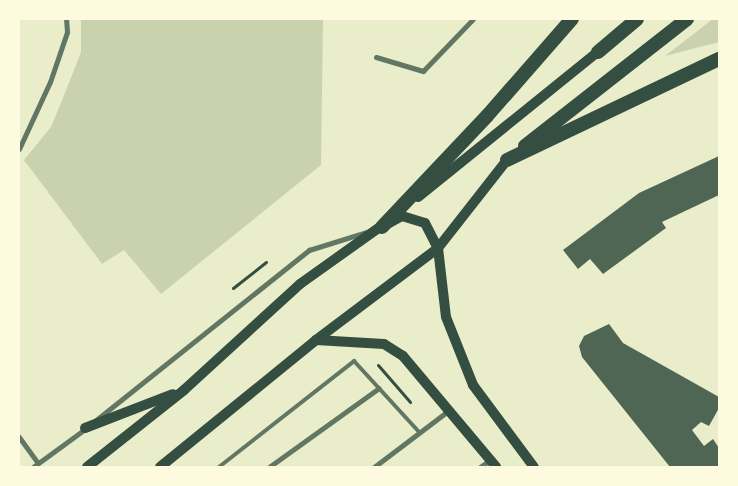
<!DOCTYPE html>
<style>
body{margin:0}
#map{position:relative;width:738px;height:486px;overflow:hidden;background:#e9edc9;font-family:"PT Sans Narrow",sans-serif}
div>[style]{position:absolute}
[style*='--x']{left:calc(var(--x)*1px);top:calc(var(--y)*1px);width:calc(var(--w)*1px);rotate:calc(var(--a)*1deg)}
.green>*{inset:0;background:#cad2ad}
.building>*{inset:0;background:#4f6655}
.path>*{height:3px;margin:-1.5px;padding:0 1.5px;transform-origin:1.5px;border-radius:1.5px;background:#344e41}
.service>*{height:4px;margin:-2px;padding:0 2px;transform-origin:2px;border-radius:2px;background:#617663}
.minor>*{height:5px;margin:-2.5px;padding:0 2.5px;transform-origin:2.5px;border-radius:2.5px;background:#617663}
.secondary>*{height:10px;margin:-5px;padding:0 5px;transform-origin:5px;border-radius:5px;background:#344e41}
.trunk>*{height:14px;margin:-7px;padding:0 7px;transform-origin:7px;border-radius:7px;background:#344e41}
span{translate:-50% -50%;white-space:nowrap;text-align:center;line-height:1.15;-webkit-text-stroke:4px #fefae0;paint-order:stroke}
.frame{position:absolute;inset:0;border:20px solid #fefae0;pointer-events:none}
</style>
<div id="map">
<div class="green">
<i style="clip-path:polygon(81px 19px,323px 19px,321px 165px,161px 294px,124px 250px,102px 264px,24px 160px,51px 127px,67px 88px,81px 52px)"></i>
<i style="clip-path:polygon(713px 19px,719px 19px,719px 42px,665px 56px)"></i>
</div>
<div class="building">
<i style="clip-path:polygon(719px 156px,719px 195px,662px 222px,666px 228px,603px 274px,590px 259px,578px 269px,563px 250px,639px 193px)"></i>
<i style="clip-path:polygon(609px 324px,623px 343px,719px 397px,719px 408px,709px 426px,701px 422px,692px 430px,704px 446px,713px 439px,719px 448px,719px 467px,670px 467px,582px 357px,579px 346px,584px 336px)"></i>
</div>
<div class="path">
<i style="--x:233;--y:288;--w:42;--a:-38.2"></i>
<i style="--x:378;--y:365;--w:49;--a:49.1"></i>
</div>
<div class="service">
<i style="--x:219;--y:467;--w:172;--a:-38.1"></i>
<i style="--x:354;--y:361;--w:98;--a:47.5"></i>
</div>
<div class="minor">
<i style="--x:376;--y:57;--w:49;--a:16.6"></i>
<i style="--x:423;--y:71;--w:72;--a:-46.1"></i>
<i style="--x:19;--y:149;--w:74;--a:-65.2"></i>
<i style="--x:50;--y:82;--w:53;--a:-71.2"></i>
<i style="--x:67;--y:32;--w:13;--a:-94"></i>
<i style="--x:96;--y:420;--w:273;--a:-38.6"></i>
<i style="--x:309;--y:250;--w:64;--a:-17.3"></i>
<i style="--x:19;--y:437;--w:32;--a:54"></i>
<i style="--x:33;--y:467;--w:64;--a:-36.2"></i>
<i style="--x:269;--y:467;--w:135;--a:-35.7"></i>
<i style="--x:374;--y:467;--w:94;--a:-37.2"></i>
<i style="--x:480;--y:467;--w:12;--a:-35"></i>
</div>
<div class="secondary">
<i style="--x:418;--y:197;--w:231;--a:-38.9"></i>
<i style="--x:389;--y:223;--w:15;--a:-28"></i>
<i style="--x:402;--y:216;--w:24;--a:17"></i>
<i style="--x:425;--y:223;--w:28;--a:63"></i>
<i style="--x:438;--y:248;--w:69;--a:83.4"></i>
<i style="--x:446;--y:317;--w:73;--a:68.3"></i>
<i style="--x:473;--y:385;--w:102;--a:53.4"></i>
<i style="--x:316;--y:340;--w:68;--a:3.4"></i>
<i style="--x:384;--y:344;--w:22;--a:32"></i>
<i style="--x:403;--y:356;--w:145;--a:50"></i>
<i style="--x:85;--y:428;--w:94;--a:-21.1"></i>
<i style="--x:87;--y:467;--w:124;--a:-38.4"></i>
<i style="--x:184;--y:390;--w:157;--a:-42.4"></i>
<i style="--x:300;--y:284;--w:107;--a:-35.5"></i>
<i style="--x:160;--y:467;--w:201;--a:-39.1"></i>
<i style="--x:316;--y:340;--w:153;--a:-37"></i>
<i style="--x:438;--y:248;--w:112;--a:-51.9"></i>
</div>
<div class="trunk">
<i style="--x:598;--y:52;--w:51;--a:-40.2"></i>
<i style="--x:525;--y:146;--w:206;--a:-38.1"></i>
<i style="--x:507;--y:160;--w:235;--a:-25.5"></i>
<i style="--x:382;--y:227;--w:153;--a:-46.6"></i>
<i style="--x:487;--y:116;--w:129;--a:-48.8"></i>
</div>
<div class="frame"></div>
</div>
